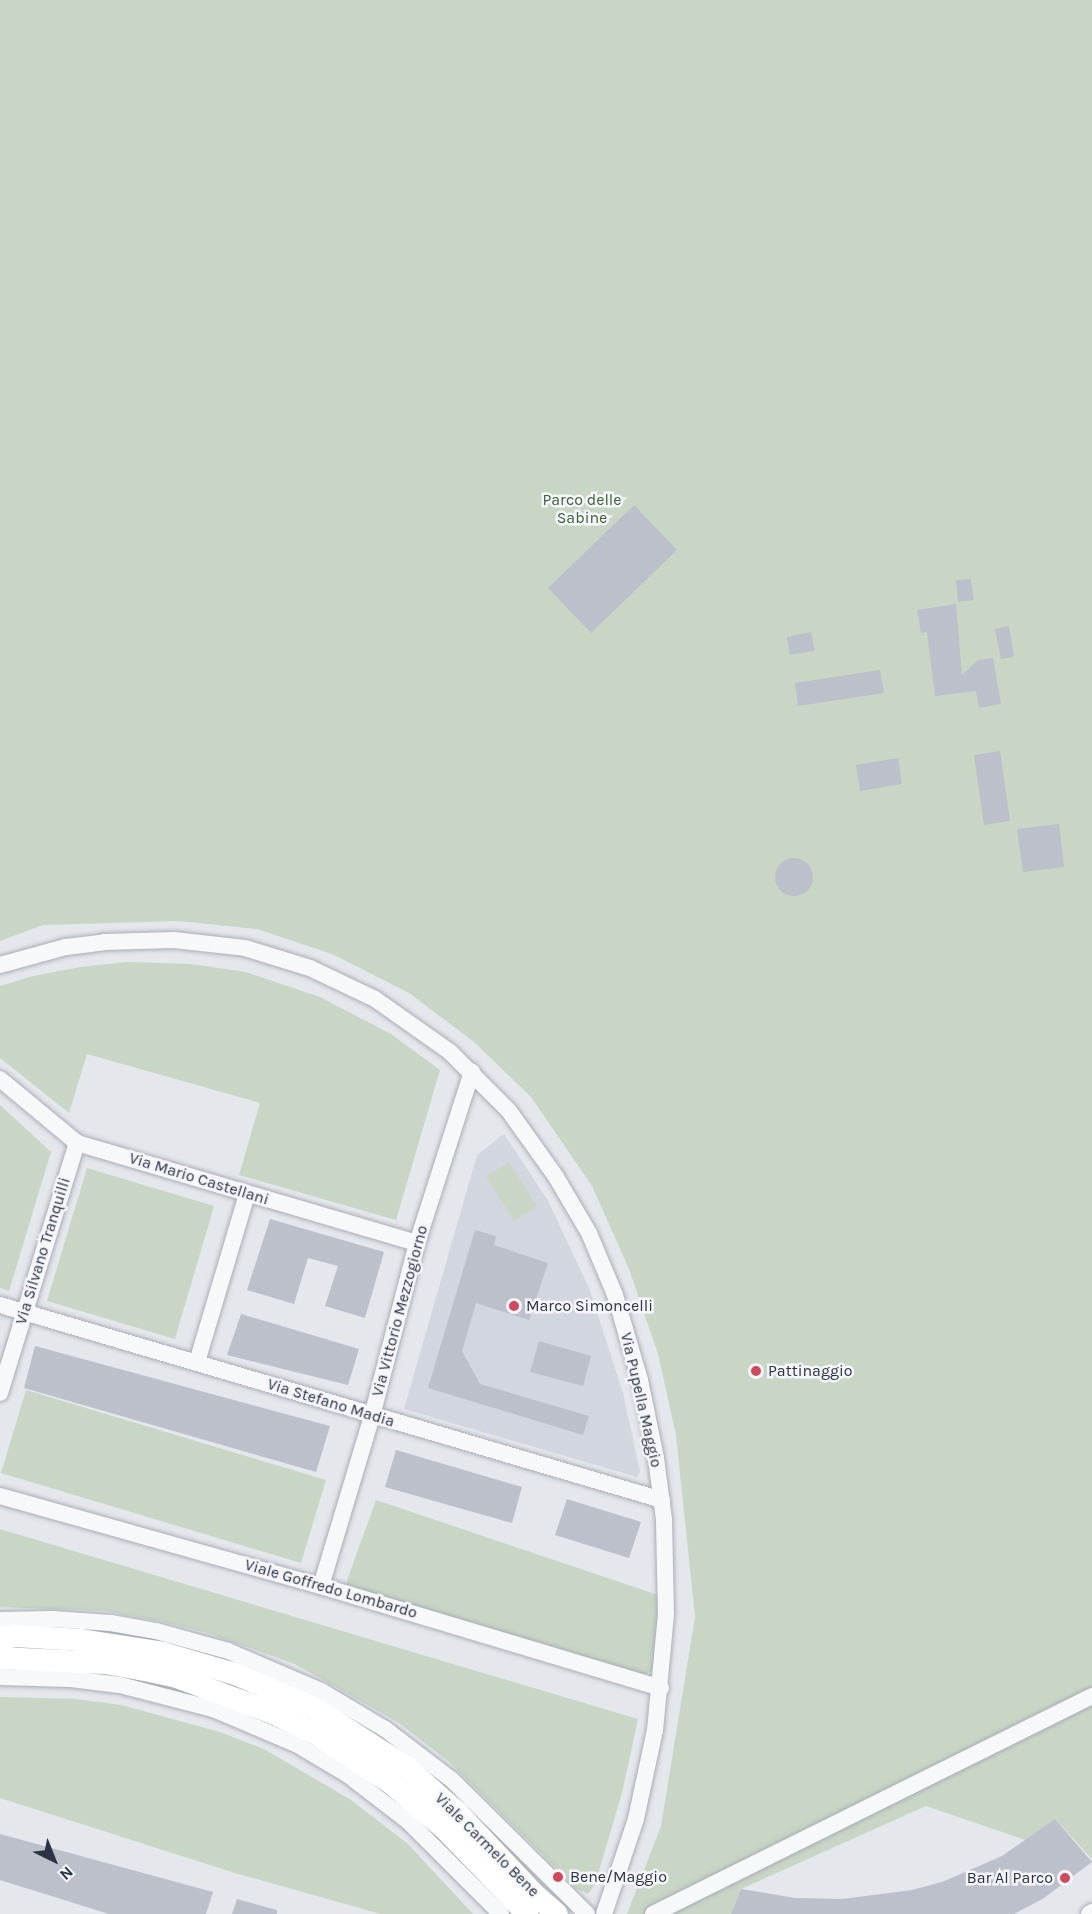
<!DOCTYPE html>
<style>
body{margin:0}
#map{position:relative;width:1092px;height:1914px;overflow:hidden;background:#e4e7ec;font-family:Karla,sans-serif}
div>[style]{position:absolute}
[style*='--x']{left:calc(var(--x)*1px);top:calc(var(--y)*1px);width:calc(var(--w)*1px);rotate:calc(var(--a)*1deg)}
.built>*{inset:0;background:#d2d6de}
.green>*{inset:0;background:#c9d6c5}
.building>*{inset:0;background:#bbc0ca}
.round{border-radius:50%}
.roads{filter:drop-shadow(0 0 2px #a9aeb7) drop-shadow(0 0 2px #a9aeb7)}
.street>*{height:16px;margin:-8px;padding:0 8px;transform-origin:8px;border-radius:8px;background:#f7f8fa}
.secondary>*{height:22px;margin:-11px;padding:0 11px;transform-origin:11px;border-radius:11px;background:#fff}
.dots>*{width:16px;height:16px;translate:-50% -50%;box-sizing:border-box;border:3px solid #f4f6f9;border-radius:50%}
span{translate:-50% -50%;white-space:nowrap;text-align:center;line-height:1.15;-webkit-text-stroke:5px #f4f6f9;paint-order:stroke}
.park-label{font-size:16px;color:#3f6138}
.street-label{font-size:16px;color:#2b3445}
.poi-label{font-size:16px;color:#2b3445}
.left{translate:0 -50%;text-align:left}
.right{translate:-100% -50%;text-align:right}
.north{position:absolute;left:24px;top:1830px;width:60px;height:60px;-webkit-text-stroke:4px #f4f6f9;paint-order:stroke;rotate:137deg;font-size:16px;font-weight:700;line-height:24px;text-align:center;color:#2b3445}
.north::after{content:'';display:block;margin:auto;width:21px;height:27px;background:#2b3445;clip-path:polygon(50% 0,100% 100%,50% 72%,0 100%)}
</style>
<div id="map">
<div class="built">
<i style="clip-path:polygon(504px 1134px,548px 1201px,589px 1288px,623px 1393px,640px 1472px,637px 1477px,404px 1409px,477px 1155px)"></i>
</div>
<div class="green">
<i style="clip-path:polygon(0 0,1092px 0,1092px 1859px,1055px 1819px,1028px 1841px,926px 1806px,741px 1889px,731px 1914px,627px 1914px,661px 1826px,695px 1617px,676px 1435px,658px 1354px,629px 1269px,592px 1186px,531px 1097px,474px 1042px,409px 993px,332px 954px,257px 929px,179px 921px,43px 925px,0 941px)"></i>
<i style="clip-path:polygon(126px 962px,190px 964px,246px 972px,320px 997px,391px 1034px,440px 1070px,396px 1220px,239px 1175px,260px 1103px,87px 1054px,69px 1113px,0 1058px,0 986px,33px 976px,81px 967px)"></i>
<i style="clip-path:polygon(0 1105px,51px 1152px,9px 1291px,0 1288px)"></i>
<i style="clip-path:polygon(509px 1162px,537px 1206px,514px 1221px,486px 1177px)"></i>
<i style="clip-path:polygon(87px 1168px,214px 1206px,175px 1339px,47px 1301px)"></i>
<i style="clip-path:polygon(26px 1390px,326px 1480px,301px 1563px,1px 1473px)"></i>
<i style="clip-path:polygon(376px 1500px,658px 1595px,660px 1617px,654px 1670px,644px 1675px,345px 1586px)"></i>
<i style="clip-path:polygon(0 1529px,638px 1719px,622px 1793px,595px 1884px,588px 1894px,577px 1889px,448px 1761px,399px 1723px,295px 1664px,207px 1633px,159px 1621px,105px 1611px,0 1607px)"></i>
<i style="clip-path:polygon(0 1697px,76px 1699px,121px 1705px,220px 1732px,264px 1749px,351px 1800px,408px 1844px,473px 1914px,381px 1914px,235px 1873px,0 1798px)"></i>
</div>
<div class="building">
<i style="clip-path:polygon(634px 505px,677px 550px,591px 633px,548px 588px)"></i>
<i style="clip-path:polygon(971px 579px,974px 600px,958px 602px,956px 580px)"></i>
<i style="clip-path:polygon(956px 604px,962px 675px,978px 660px,993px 658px,1001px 704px,979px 708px,976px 691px,935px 696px,927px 632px,921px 633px,917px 610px)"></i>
<i style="clip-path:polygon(1009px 626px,1014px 657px,1001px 659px,995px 629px)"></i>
<i style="clip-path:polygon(811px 632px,815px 651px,790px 655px,787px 637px)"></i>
<i style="clip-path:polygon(880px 670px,884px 693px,798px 706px,795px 683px)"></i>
<i style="clip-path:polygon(1000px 751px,1010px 821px,984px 825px,974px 755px)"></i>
<i style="clip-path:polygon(898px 758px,902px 784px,860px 791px,856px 765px)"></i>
<i style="clip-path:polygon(1059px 824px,1064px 867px,1023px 872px,1017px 829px)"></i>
<i class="round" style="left:775px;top:858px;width:38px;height:38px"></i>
<i style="clip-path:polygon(270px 1219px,384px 1252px,365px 1318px,325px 1306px,338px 1266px,308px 1258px,294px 1304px,247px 1290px)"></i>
<i style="clip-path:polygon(475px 1230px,496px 1236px,494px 1245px,548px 1263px,529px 1320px,476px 1303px,462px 1351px,480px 1384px,589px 1416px,583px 1435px,428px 1388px)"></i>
<i style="clip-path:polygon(241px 1314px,359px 1349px,348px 1385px,227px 1355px)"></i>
<i style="clip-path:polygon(539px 1341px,591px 1356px,583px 1386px,530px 1372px)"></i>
<i style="clip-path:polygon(35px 1346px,330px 1426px,316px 1472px,24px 1388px)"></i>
<i style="clip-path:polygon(396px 1450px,522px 1487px,512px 1523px,385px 1487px)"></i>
<i style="clip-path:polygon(567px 1499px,641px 1522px,629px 1558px,555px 1535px)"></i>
<i style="clip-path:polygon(1055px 1819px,1092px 1862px,1044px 1898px,1014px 1914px,731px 1914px,741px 1889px,795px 1898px,842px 1899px,912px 1890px,942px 1882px,1002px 1856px)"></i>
<i style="clip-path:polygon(0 1834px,213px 1892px,206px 1914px,109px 1914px,0 1880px)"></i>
<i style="clip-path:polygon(237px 1899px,277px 1910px,277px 1914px,232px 1914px)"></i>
</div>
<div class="roads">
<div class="street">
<i style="--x:0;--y:965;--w:68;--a:-15.3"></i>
<i style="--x:66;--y:947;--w:38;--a:-7"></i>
<i style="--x:104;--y:942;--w:70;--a:-1.6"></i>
<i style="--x:174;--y:940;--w:71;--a:6.4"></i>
<i style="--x:245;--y:948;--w:68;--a:17.1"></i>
<i style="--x:310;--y:968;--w:72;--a:25.5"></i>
<i style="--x:375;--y:999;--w:92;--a:35.2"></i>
<i style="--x:450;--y:1052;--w:83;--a:45"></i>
<i style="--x:509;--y:1111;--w:81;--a:54.5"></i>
<i style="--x:556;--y:1177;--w:65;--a:59.5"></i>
<i style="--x:589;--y:1233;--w:67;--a:67.2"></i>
<i style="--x:615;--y:1295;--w:89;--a:73.6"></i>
<i style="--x:640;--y:1380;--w:80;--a:78.4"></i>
<i style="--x:656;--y:1458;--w:63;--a:82.6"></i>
<i style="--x:664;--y:1520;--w:94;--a:88.8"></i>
<i style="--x:666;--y:1614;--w:117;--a:95.4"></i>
<i style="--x:655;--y:1730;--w:91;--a:102.1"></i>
<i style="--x:636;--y:1819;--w:100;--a:108.6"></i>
<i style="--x:0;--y:1079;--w:100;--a:39.7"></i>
<i style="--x:77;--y:1143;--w:354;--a:16.4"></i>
<i style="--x:0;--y:1305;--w:690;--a:16.41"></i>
<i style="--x:197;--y:1362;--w:175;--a:-73.4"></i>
<i style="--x:0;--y:1393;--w:262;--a:-72.9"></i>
<i style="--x:0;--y:1496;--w:333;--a:15.7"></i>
<i style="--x:321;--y:1586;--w:355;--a:16.7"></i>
<i style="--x:321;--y:1586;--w:177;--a:-73.3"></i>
<i style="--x:372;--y:1416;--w:179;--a:-75.4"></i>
<i style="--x:417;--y:1243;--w:180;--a:-72.2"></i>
<i style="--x:0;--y:1620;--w:52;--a:-1.1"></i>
<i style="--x:52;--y:1619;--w:59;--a:3.9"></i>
<i style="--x:111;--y:1623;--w:46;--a:10.1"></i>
<i style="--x:156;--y:1631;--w:75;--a:15.5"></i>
<i style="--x:228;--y:1651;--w:101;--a:23.3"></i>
<i style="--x:321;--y:1691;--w:74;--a:30.7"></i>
<i style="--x:385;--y:1729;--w:84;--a:37.3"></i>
<i style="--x:452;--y:1780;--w:190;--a:44.8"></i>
<i style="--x:0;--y:1677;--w:71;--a:1.6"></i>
<i style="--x:71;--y:1679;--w:49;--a:7"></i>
<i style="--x:120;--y:1685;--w:96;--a:14.5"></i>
<i style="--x:213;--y:1709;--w:90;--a:22.9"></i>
<i style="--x:296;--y:1744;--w:61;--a:30.8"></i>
<i style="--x:348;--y:1775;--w:77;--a:37.6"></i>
<i style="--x:409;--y:1822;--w:130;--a:45"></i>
<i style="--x:653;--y:1914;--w:490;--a:-26.4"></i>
<i style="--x:1089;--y:1914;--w:4;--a:-34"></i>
</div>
<div class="secondary">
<i style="--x:0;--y:1638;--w:16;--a:-7"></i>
<i style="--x:16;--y:1636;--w:65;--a:3.5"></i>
<i style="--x:81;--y:1640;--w:83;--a:9"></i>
<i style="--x:163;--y:1653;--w:75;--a:16.3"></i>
<i style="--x:235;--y:1674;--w:88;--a:23.4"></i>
<i style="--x:316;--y:1709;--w:107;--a:32.8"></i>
<i style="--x:406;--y:1767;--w:69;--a:41.5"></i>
<i style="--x:458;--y:1813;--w:111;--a:46.8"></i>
<i style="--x:534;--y:1894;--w:30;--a:41"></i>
<i style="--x:0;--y:1658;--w:105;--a:2.7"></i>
<i style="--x:105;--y:1663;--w:36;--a:10"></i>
<i style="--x:140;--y:1669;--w:35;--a:12"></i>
<i style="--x:174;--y:1676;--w:106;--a:20.5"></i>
<i style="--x:273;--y:1713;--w:47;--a:25.5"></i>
<i style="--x:315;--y:1733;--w:91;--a:33.3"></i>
<i style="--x:391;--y:1783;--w:70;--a:40.3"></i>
<i style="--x:444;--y:1828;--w:120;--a:46"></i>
</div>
</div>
<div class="dots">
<i style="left:514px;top:1306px;background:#d1495b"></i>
<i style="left:756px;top:1371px;background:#d1495b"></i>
<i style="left:558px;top:1877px;background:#d1495b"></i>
<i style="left:1065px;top:1878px;background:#d1495b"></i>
</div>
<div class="park-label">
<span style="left:582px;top:509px">Parco delle<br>Sabine</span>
</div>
<div class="street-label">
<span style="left:199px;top:1179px;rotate:17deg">Via Mario Castellani</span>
<span style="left:43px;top:1251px;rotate:-73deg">Via Silvano Tranquilli</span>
<span style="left:400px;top:1311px;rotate:-75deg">Via Vittorio Mezzogiorno</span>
<span style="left:641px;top:1400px;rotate:77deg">Via Pupella Maggio</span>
<span style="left:331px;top:1403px;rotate:17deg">Via Stefano Madia</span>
<span style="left:331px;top:1589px;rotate:16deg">Viale Goffredo Lombardo</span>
<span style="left:487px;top:1845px;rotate:45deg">Viale Carmelo Bene</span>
</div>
<div class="poi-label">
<span class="left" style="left:526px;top:1306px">Marco Simoncelli</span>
<span class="left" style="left:768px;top:1371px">Pattinaggio</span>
<span class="left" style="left:570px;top:1877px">Bene/Maggio</span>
<span class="right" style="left:1053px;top:1878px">Bar Al Parco</span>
</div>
<div class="north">N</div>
</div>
